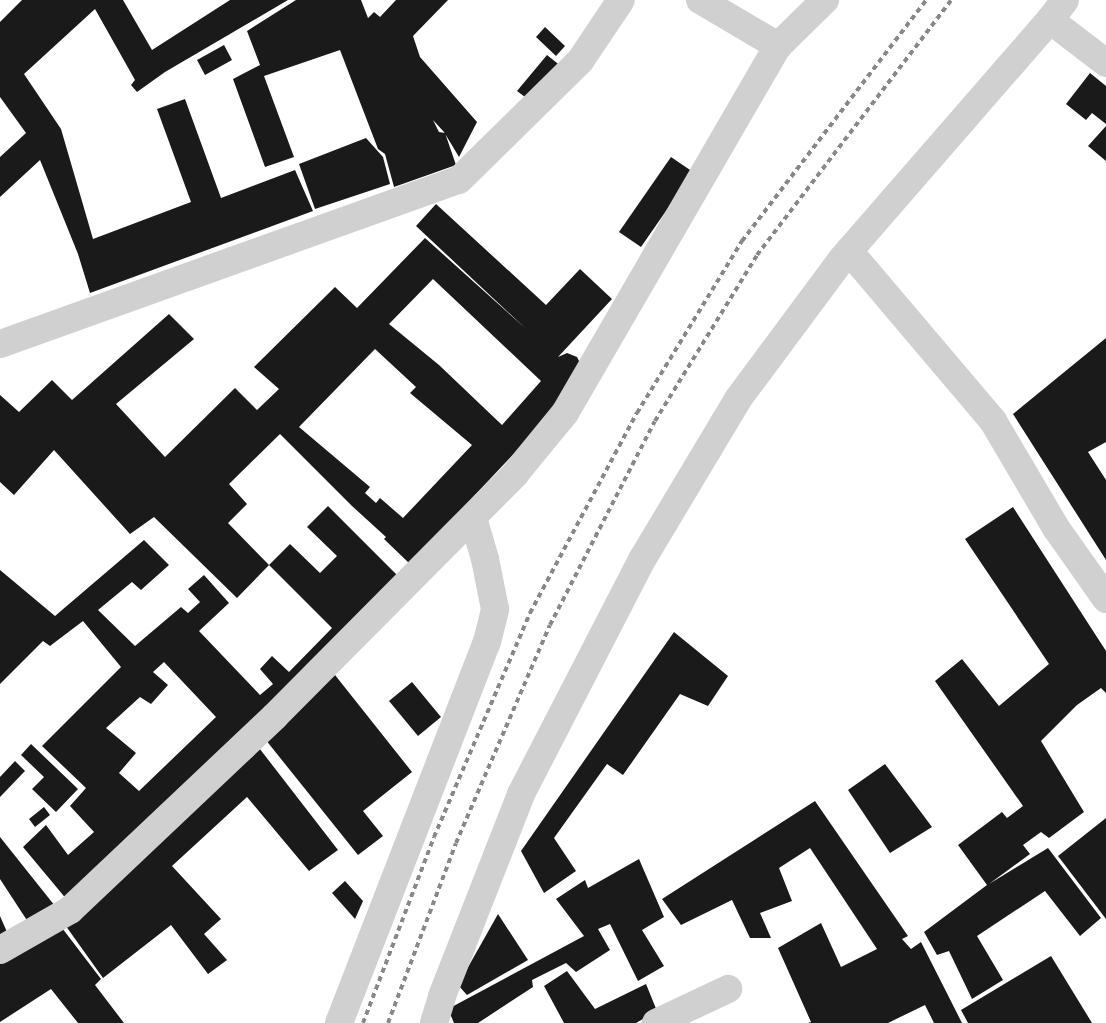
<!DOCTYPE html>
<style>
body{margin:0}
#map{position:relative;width:1106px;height:1023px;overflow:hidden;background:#fff;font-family:Mulish,sans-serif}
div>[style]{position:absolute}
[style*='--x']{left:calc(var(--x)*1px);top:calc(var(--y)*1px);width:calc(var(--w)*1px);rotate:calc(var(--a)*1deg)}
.building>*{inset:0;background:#1a1a1a}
.minor>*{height:28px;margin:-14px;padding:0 14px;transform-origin:14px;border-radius:14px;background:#d0d0d0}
.rail>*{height:4px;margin-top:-2px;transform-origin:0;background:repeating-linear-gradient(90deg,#888 0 5px,transparent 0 9px)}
span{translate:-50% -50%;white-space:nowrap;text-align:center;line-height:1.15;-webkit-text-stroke:5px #fff;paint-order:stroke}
</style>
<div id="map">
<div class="building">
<i style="clip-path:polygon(22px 0,123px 0,152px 50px,230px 0,288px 0,165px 72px,137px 92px,131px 85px,135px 80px,95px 9px,24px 74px,61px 129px,93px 239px,191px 202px,157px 109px,185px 99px,221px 198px,295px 170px,313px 211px,90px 293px,78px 254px,40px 160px,0 197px,0 157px,26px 133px,0 97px,0 22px)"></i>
<i style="clip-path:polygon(296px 0,361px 0,368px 18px,374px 12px,380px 17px,396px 0,448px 0,413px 36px,420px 57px,477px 122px,459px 157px,444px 132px,433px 120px,439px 132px,445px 133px,456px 165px,394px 187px,385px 154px,378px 149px,340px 50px,264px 76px,294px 157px,265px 167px,233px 79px,260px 65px,247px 31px)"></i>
<i style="clip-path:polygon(545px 27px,565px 46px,556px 56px,536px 37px)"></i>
<i style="clip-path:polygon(224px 45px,232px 60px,205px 75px,197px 60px)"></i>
<i style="clip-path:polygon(547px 55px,562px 67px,533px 103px,517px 91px)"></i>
<i style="clip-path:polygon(1090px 73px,1106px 86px,1106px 124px,1092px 113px,1086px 120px,1066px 104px)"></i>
<i style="clip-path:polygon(1106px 126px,1106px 161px,1088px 146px)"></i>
<i style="clip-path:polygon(366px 138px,383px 157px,390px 184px,315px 209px,299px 164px)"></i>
<i style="clip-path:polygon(671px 157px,693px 172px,641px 247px,619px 232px)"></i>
<i style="clip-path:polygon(evenodd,436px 204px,546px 305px,580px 269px,612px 299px,558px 357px,567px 353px,577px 357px,581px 365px,580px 376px,523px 444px,410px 564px,384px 539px,386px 537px,352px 506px,280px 434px,229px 484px,247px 504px,228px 523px,269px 565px,237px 598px,154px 517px,130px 534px,54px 450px,14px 495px,0 482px,0 395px,19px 412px,52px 380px,72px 400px,169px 314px,194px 339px,116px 404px,165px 457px,235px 388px,257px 410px,279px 389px,254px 367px,335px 287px,357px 308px,425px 238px,525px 328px,416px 226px,436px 204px,433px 279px,541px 381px,502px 425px,439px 365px,389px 324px,433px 279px,436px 204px,375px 349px,416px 387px,410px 393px,472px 445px,403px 518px,380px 498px,376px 503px,365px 493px,370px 487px,299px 427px,375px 349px)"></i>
<i style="clip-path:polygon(1106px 338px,1106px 442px,1088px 452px,1106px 480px,1106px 560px,1013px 414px)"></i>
<i style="clip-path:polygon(evenodd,328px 506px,399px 577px,68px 901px,23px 847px,46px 825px,68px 855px,94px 832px,70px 806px,86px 788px,42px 746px,121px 667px,83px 621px,50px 646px,43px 641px,0 684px,0 570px,55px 616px,144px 540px,169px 565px,141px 590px,132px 582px,98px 610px,135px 646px,181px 607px,188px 613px,200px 602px,188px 589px,204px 575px,229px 603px,199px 631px,260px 695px,273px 684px,260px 669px,272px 656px,289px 672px,332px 628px,269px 565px,290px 544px,320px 573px,337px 556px,307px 527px,328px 506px,164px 662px,216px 717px,139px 791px,119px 773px,136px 753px,106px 728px,140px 697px,151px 704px,168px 685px,153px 672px,164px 662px)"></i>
<i style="clip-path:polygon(1013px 507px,1106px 651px,1106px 693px,1101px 688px,1077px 705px,1041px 741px,1084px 812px,1049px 838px,1041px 832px,1023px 845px,1030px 854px,989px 884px,1048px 848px,1101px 918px,1080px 936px,1045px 891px,977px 936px,1003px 980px,972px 999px,949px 951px,937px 955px,924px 932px,987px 885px,958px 845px,1002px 812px,1007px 818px,1023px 806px,935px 681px,962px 659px,999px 706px,1049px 664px,965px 539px)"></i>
<i style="clip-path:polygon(674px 632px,728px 676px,708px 706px,680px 694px,623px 775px,607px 764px,554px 838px,576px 871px,544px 893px,521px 851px)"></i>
<i style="clip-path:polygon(335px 675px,412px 772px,363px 811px,383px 836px,358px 855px,261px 734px)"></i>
<i style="clip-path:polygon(412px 682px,441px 717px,418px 736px,389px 701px)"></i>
<i style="clip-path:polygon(31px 744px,78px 789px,56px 812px,32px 789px,44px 777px,21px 755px)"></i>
<i style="clip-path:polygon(256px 744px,338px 850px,309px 871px,247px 797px,172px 866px,221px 919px,204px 934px,227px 960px,208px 974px,171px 925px,103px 978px,63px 922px,135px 867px,131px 862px)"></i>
<i style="clip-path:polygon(15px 761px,25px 771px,0 797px,0 777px)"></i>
<i style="clip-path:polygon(885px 764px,932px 827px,890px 853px,848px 790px)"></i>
<i style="clip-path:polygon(815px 801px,908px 936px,902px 939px,911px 949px,921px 942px,962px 1023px,934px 1023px,925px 1005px,888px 1023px,808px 1023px,811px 1022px,778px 948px,821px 923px,841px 967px,877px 949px,810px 848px,779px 868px,792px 901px,760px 913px,771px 938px,750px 938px,732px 900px,681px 925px,662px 899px)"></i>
<i style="clip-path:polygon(44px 807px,50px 815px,35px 827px,29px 819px)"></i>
<i style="clip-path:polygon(1106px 818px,1106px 919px,1058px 856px)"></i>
<i style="clip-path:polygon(0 837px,55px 906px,30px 925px,0 879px)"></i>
<i style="clip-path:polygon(639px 859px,664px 917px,642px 930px,664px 966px,638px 981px,610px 924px,598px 929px,610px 950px,576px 972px,566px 963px,532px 980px,533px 987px,478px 1023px,454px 1023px,448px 1009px,584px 936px,556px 899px,585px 880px,588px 888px)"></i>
<i style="clip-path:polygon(345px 881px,363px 901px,355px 919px,332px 893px)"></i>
<i style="clip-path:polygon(498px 914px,528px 960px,467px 995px,458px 985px)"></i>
<i style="clip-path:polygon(0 916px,7px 932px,0 935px)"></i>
<i style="clip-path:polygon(59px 924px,101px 979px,95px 985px,124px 1023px,78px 1023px,51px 989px,0 1022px,0 952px)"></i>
<i style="clip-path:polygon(1051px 956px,1092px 1023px,968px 1023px,961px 1010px)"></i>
<i style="clip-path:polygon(567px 971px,595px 1009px,646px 984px,657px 1011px,636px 1023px,564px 1023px,544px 986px)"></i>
</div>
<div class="minor">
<i style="--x:700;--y:0;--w:91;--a:30.5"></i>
<i style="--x:1065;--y:0;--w:25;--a:127"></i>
<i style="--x:1050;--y:20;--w:71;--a:37.5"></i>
<i style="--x:849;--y:251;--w:223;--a:49.7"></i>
<i style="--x:993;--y:421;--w:124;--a:59.5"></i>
<i style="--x:1056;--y:528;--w:87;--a:54.8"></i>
<i style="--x:0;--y:344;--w:487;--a:-19.7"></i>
<i style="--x:459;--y:180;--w:170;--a:-44.5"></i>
<i style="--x:580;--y:61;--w:73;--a:-56.1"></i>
<i style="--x:0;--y:950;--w:81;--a:-29.7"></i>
<i style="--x:70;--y:910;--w:282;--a:-43.4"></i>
<i style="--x:275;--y:716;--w:341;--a:-45.2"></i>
<i style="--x:515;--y:474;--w:79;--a:-50.7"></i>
<i style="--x:565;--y:413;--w:424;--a:-59.9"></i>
<i style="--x:778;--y:46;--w:66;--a:-44.4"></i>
<i style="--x:339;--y:1023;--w:409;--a:-68.8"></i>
<i style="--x:487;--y:642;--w:34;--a:-76"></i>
<i style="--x:495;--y:609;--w:51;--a:-101.3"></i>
<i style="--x:485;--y:559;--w:43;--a:-106.3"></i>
<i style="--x:434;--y:1023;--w:28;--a:-73"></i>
<i style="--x:442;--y:996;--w:217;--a:-68.6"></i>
<i style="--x:521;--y:794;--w:266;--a:-62.7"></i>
<i style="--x:643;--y:558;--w:185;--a:-59.1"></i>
<i style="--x:738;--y:399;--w:174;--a:-53.4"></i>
<i style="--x:842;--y:259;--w:317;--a:-49"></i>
<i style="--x:656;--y:1023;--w:80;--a:-25.3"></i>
</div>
<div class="rail">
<i style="--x:363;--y:1023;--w:199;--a:-69.1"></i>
<i style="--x:434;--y:837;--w:244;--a:-66.8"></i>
<i style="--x:530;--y:613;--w:227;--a:-61.9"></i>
<i style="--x:637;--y:413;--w:202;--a:-58.6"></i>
<i style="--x:742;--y:241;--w:303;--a:-52.6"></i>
<i style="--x:388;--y:1023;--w:192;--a:-69.3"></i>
<i style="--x:456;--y:843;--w:237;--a:-66.7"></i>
<i style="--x:550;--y:625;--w:229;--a:-62.8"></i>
<i style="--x:655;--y:421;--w:195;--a:-58.4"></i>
<i style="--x:757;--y:255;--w:320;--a:-52.7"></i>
</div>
</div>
